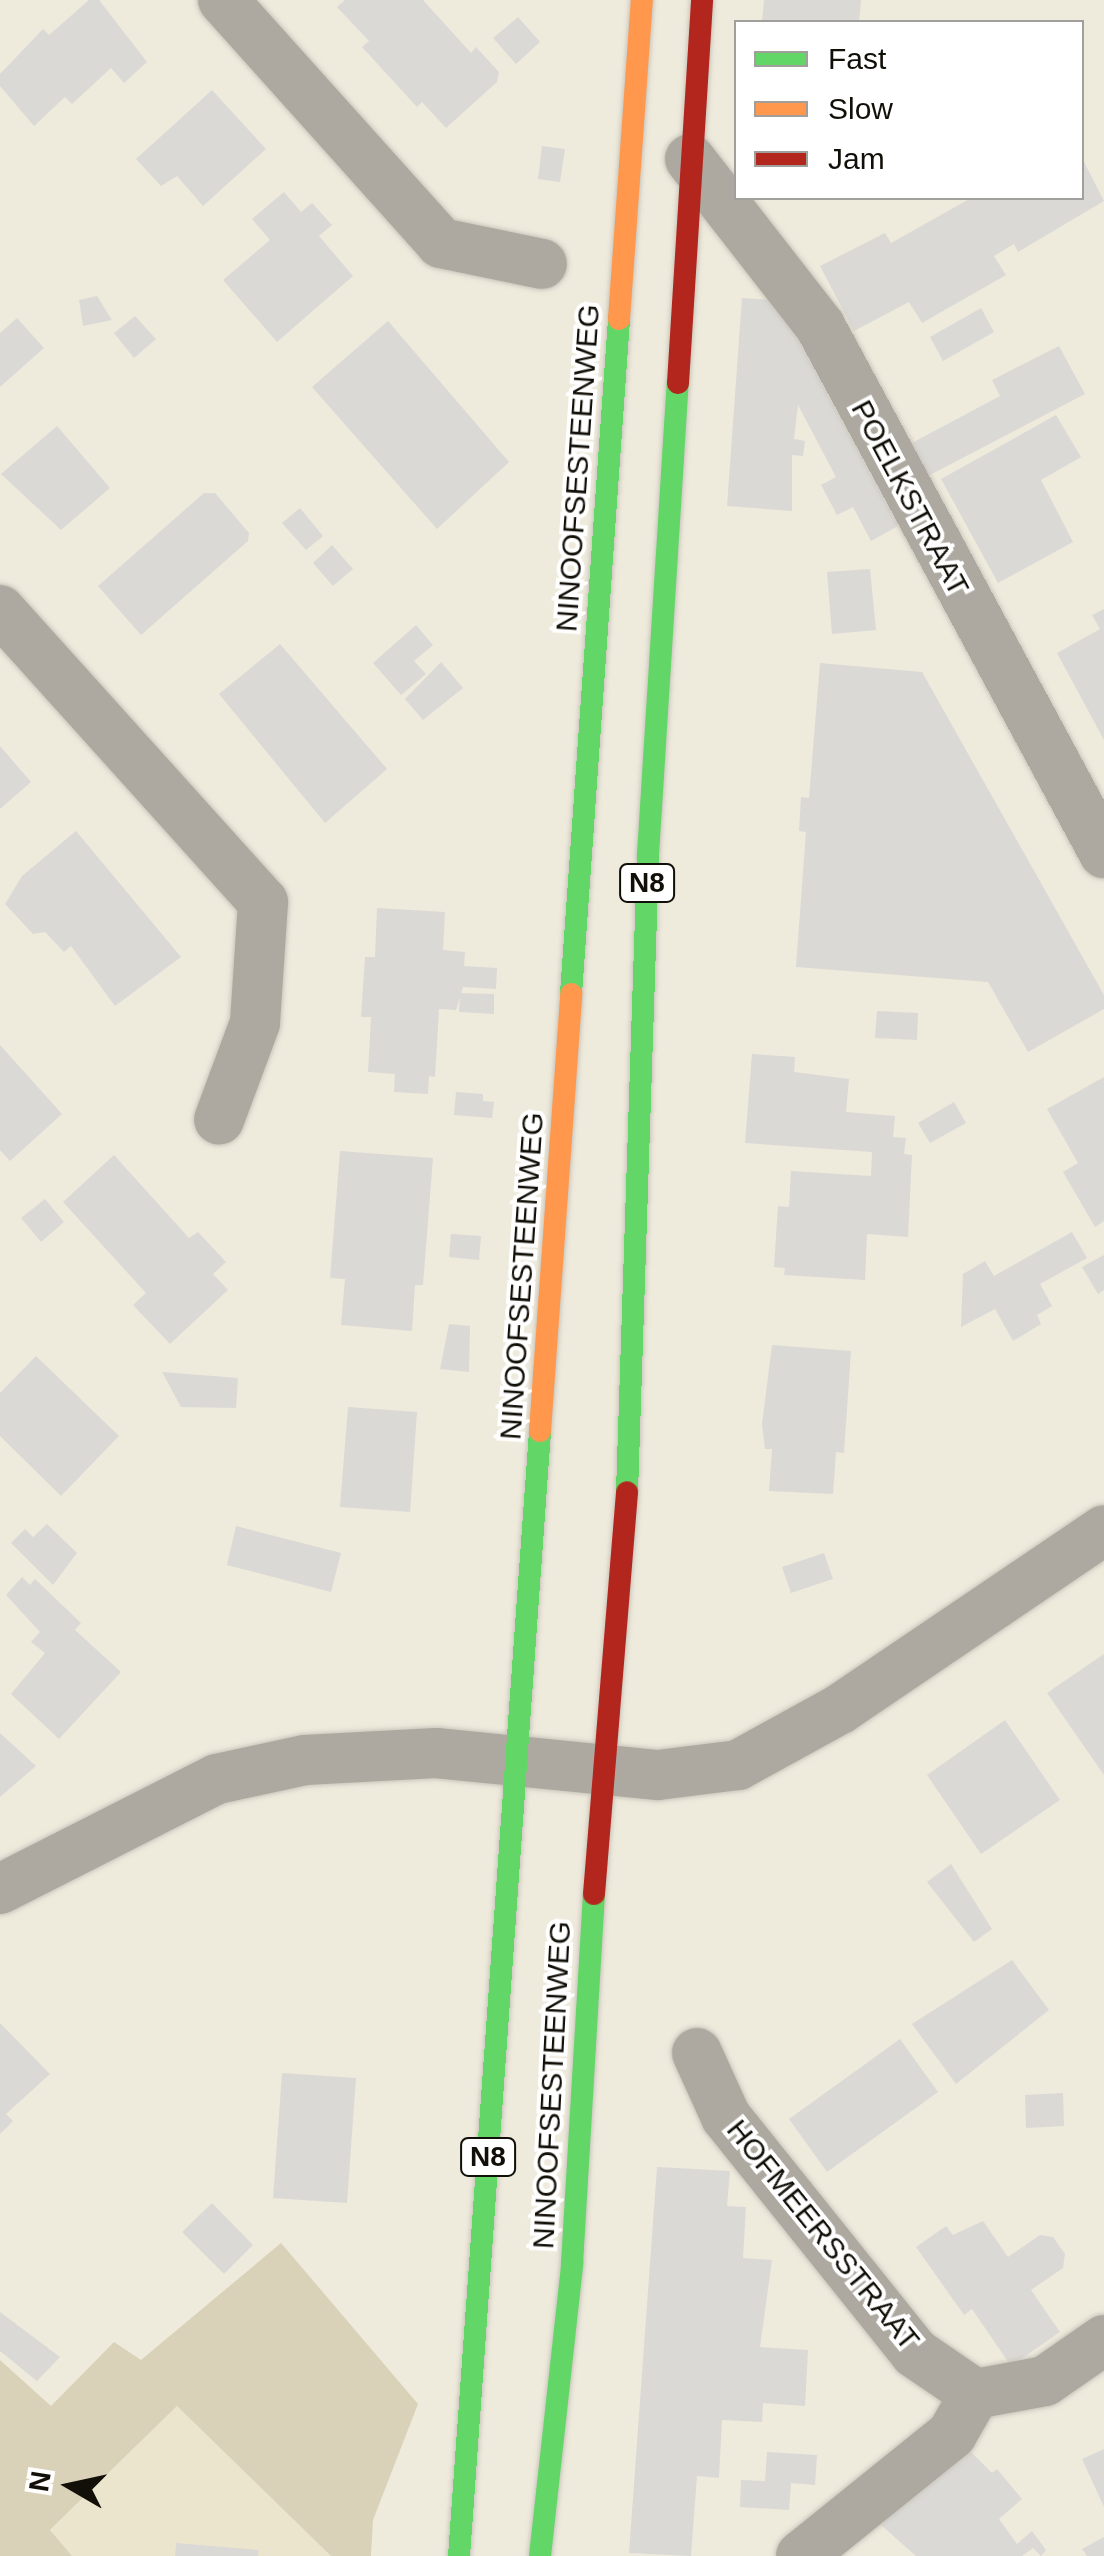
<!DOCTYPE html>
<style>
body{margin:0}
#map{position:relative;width:1104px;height:2556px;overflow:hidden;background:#eeeadc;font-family:Helvetica,sans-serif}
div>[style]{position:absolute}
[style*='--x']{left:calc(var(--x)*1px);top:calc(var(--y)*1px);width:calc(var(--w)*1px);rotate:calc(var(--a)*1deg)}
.built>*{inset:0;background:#ece5cd}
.green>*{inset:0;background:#dad2b8}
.building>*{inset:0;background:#dbd9d6}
.roads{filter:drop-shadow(0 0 2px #c9c6bc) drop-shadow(0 0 2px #c9c6bc)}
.street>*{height:50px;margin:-25px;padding:0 25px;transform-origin:25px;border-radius:25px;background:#ada9a0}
.fast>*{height:22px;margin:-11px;padding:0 11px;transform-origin:11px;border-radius:11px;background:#63d668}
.slow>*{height:22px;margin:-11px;padding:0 11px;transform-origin:11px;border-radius:11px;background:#ff974d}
.jam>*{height:22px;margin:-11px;padding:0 11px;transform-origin:11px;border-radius:11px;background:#b3261e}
span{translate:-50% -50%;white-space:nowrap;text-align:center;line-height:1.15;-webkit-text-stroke:8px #fff;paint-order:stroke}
.shield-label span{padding:2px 8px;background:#fff;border:2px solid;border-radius:8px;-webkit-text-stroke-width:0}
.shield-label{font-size:28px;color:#110f07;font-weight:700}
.street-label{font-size:30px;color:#110f07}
.legend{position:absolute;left:734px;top:20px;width:350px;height:180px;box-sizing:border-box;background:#fff;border:2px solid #a09f9c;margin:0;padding:12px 18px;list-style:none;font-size:30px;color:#110f07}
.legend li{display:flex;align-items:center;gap:20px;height:50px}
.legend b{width:50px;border:2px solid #a09f9c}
.north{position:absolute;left:20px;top:2436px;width:100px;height:100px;-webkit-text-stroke:8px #fff;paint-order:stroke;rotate:279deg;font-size:28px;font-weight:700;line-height:40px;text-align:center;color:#110f07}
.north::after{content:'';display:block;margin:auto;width:35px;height:45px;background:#110f07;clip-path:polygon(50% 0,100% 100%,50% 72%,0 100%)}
</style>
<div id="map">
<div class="built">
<i style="clip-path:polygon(177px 2406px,331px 2556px,72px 2556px,50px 2531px)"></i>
</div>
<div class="green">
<i style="clip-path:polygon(281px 2243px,418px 2404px,373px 2520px,371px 2556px,331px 2556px,177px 2406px,50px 2530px,72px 2556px,0 2556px,0 2360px,51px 2406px,114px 2342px,141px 2360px)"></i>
</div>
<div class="building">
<i style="clip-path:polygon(89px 0,99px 0,147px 62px,124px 83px,111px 68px,72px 104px,65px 97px,34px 126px,0 86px,0 74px,43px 29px,49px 35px)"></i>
<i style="clip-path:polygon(345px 0,423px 0,471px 53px,476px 47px,499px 72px,497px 82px,446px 128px,422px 102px,417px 107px,362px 47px,369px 41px,337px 7px)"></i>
<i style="clip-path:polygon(764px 0,861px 0,859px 22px,762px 22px)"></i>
<i style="clip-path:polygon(518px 17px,540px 42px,516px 64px,493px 38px)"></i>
<i style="clip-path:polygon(212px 90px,266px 149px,203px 206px,177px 176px,161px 186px,136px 159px)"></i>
<i style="clip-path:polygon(542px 146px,565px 149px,560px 182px,538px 179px)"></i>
<i style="clip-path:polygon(1082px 158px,1104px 201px,1018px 252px,1014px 244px,994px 256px,1006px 275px,922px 323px,909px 302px,854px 331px,820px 266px,885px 233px,891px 243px,971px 198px,1082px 198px)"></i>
<i style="clip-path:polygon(284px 192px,301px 212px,312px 203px,332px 225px,319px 236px,353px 276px,277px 342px,223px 280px,270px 240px,252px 219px)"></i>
<i style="clip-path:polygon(97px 296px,112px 320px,83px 326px,79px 300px)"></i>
<i style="clip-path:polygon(742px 298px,774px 300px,783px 312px,898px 526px,871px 541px,853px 507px,837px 515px,821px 485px,836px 477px,798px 405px,794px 439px,805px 441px,803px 456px,792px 455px,792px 511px,727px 506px)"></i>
<i style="clip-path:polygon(981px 308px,994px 332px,943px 361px,930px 337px)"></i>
<i style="clip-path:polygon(135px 316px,156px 339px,134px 358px,114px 333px)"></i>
<i style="clip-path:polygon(17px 318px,44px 348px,0 387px,0 333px)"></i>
<i style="clip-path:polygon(388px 321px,509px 462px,437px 529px,312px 387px)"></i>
<i style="clip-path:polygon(1059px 346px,1085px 394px,928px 476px,910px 444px,1000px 396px,992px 380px)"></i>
<i style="clip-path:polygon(1056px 415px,1081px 457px,1041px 480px,1073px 542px,998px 583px,941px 479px)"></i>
<i style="clip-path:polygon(57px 426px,110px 488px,61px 530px,1px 474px)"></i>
<i style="clip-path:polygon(204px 493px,215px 493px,249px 533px,248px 541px,141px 635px,98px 586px)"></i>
<i style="clip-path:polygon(300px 508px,323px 536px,306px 550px,282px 523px)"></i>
<i style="clip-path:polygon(332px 545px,353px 569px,333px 586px,313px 563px)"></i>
<i style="clip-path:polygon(870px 569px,876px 630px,832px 634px,827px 572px)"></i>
<i style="clip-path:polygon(1104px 609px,1104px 740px,1057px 653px,1100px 629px,1092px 615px)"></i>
<i style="clip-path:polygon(416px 625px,433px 645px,414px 661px,426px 674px,401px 695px,373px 663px)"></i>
<i style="clip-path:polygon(280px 644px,387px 769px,325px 823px,219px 694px)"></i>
<i style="clip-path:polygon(441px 662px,463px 688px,423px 720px,405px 699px)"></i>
<i style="clip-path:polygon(820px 663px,922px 672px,1104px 995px,1104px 1009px,1028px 1052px,988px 982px,796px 967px,806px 832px,799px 831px,801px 797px,809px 798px)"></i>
<i style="clip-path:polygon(0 746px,31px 782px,0 809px)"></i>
<i style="clip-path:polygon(76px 831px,181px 957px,115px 1006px,71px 946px,64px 952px,45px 932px,33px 934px,5px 904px,22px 876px)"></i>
<i style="clip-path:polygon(377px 908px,445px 912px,443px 950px,465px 952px,464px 966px,497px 968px,496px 989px,463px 987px,456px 1010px,439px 1009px,435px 1077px,429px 1076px,428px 1094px,394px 1092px,395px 1074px,368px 1072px,371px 1017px,361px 1017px,365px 957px,375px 957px)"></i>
<i style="clip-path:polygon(460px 993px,494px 994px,494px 1014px,459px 1012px)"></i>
<i style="clip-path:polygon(877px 1011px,918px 1013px,917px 1040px,875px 1038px)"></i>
<i style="clip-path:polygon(0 1045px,62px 1114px,10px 1161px,0 1150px)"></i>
<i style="clip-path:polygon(752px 1054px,795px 1057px,794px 1072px,849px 1079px,846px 1112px,895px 1116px,893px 1137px,906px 1138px,904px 1154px,912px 1155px,908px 1237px,867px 1234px,865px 1280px,784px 1275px,785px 1268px,774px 1267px,778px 1206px,789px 1207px,791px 1171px,871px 1176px,872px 1152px,745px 1143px)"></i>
<i style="clip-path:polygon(1104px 1077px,1104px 1221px,1095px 1227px,1063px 1172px,1078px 1163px,1047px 1109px)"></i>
<i style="clip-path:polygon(456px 1092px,483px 1094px,483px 1101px,494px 1102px,492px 1118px,454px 1115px)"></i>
<i style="clip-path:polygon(954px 1102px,966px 1123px,930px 1143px,918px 1123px)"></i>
<i style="clip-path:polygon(340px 1151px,433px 1158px,423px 1285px,415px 1285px,412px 1331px,341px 1325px,345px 1279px,330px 1278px)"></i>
<i style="clip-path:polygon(114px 1155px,189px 1238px,198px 1232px,226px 1262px,213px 1274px,228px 1290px,170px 1344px,133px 1305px,146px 1293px,63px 1202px)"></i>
<i style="clip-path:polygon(45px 1199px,64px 1222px,41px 1242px,21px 1218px)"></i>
<i style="clip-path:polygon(1072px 1232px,1087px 1258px,1040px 1284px,1052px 1306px,1037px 1315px,1041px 1324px,1013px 1341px,995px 1309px,961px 1327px,963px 1274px,985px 1261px,994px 1276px)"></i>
<i style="clip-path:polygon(451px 1234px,481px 1236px,479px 1260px,449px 1257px)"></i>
<i style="clip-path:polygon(1104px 1255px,1104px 1290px,1098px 1294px,1082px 1267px)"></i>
<i style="clip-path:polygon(449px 1324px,470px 1326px,469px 1372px,440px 1369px)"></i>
<i style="clip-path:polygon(772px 1345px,851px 1351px,844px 1453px,836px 1452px,833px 1494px,769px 1491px,772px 1449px,765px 1449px,762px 1424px)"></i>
<i style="clip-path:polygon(36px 1356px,119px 1436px,61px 1496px,0 1436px,0 1393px)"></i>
<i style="clip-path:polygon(162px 1372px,238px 1378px,236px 1408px,181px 1407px)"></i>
<i style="clip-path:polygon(348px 1407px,417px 1412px,410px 1512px,340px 1507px)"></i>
<i style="clip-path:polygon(47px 1524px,77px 1553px,53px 1585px,11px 1543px,25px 1529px,33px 1537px)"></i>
<i style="clip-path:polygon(236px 1526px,341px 1553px,331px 1592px,227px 1565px)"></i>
<i style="clip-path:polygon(824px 1553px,833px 1579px,791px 1593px,782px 1567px)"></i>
<i style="clip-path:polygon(22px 1577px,30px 1585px,35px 1579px,81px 1623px,75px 1630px,121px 1672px,59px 1739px,11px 1694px,45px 1653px,31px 1642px,40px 1632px,6px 1595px)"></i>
<i style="clip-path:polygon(1104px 1654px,1104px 1775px,1047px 1693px)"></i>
<i style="clip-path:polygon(1005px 1720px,1060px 1800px,981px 1854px,927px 1775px)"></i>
<i style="clip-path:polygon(0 1733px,36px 1766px,0 1797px)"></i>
<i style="clip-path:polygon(951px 1864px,992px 1929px,974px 1942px,927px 1882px)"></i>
<i style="clip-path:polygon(1012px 1960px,1049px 2010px,956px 2084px,912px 2024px)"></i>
<i style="clip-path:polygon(0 2023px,50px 2074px,6px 2114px,13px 2121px,0 2134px)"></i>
<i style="clip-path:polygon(900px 2039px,938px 2092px,827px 2172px,789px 2119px)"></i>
<i style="clip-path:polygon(282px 2073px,356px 2078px,347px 2203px,273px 2198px)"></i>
<i style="clip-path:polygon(1063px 2093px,1064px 2126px,1026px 2128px,1025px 2095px)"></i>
<i style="clip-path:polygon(657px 2167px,730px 2171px,727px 2206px,746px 2207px,743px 2258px,772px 2260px,760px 2347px,808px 2350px,805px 2406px,763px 2403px,762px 2422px,722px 2420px,719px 2478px,697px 2476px,691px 2556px,629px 2553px)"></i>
<i style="clip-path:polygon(212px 2203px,253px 2245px,224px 2274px,182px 2232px)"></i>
<i style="clip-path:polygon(983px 2221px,1008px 2257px,1040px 2235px,1053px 2237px,1065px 2254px,1063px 2268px,1031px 2290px,1060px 2332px,1011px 2366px,972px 2309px,964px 2315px,916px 2247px,946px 2226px,953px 2235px)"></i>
<i style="clip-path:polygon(0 2312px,60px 2357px,37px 2381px,0 2351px)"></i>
<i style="clip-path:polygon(1104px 2449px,1104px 2507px,1082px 2459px)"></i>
<i style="clip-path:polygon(969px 2450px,992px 2473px,997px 2469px,1022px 2499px,999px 2519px,1017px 2544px,1032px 2531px,1046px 2550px,1041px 2556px,1033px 2548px,1022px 2556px,916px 2556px,881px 2525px,925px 2479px,930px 2485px)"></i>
<i style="clip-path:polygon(767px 2452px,817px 2455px,815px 2485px,791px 2483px,789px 2510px,740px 2507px,741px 2480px,765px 2481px)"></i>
<i style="clip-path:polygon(1104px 2537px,1104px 2556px,1087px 2556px,1082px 2549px)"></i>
<i style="clip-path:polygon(176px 2543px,259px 2550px,258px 2556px,175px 2556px)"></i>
</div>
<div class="roads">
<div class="street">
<i style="--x:223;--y:0;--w:326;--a:48.1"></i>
<i style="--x:441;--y:243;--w:103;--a:11.7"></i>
<i style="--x:690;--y:159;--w:212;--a:52.1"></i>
<i style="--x:820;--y:326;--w:599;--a:61.68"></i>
<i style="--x:0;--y:610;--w:393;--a:48"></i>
<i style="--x:263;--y:902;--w:121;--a:93.8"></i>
<i style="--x:255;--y:1023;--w:103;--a:110.4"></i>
<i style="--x:0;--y:1889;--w:243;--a:-26.9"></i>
<i style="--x:217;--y:1779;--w:90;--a:-12.2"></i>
<i style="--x:305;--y:1760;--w:131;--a:-3.1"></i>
<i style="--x:436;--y:1753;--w:223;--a:5.7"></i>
<i style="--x:658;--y:1775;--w:81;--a:-7.1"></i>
<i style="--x:738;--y:1765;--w:116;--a:-28.8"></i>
<i style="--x:840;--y:1709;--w:319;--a:-34.1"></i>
<i style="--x:697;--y:2053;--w:70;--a:65.6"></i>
<i style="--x:726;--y:2117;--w:302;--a:51.3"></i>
<i style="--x:915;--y:2353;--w:73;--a:34.3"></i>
<i style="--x:975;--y:2394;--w:71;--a:-10.5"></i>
<i style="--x:1045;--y:2381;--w:72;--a:-34.8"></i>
<i style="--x:801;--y:2556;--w:194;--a:-38.9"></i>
<i style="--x:952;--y:2434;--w:46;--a:-60.1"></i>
</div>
<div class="fast">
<i style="--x:571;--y:994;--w:677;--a:-85.93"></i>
<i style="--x:627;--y:1492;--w:637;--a:-88.11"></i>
<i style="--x:648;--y:855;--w:473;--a:-86.4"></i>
<i style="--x:459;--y:2556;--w:1128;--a:-85.88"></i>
<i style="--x:540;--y:2556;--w:294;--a:-83.7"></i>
<i style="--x:572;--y:2264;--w:371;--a:-86.6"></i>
</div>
<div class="slow">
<i style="--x:619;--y:319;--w:320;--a:-85.9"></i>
<i style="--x:540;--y:1431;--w:438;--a:-85.9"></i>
</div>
<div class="jam">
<i style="--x:678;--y:383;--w:384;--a:-86.4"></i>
<i style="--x:594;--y:1894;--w:403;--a:-85.3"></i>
</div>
</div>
<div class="shield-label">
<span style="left:647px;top:883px">N8</span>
<span style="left:488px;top:2157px">N8</span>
</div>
<div class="street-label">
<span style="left:578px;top:468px;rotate:-86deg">NINOOFSESTEENWEG</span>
<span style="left:910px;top:498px;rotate:62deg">POELKSTRAAT</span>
<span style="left:522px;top:1276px;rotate:-86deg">NINOOFSESTEENWEG</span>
<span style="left:552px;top:2085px;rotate:-87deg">NINOOFSESTEENWEG</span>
<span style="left:823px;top:2235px;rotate:51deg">HOFMEERSSTRAAT</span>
</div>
<ul class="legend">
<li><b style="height:12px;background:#63d668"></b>Fast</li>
<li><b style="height:12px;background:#ff974d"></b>Slow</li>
<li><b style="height:12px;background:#b3261e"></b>Jam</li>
</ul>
<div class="north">N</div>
</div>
